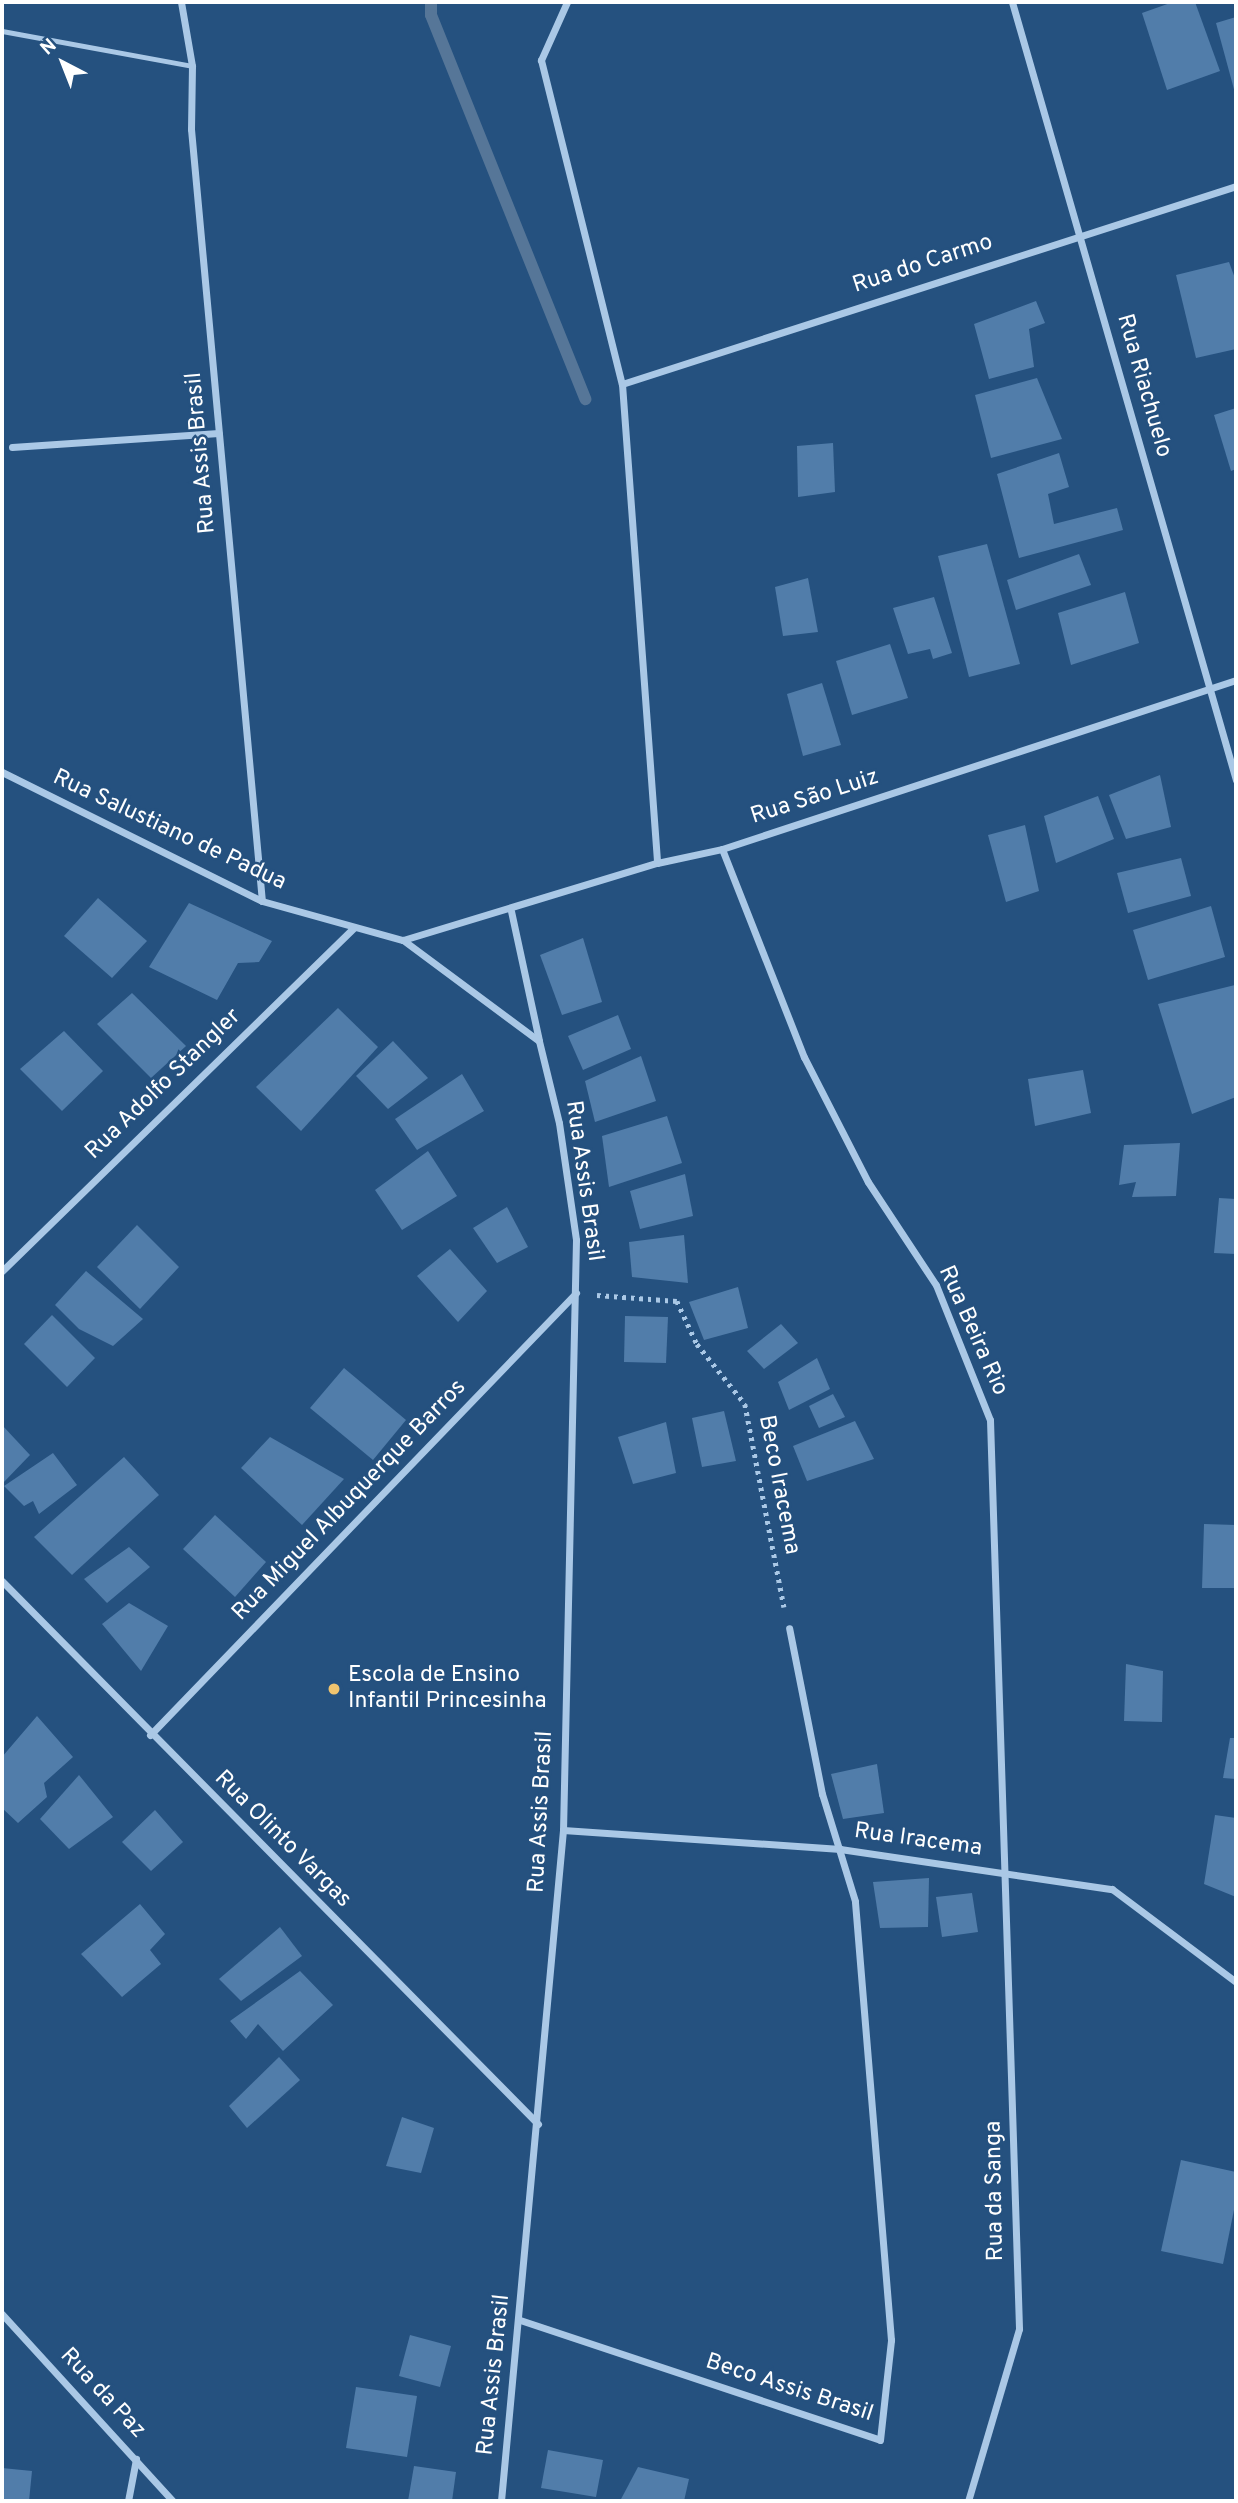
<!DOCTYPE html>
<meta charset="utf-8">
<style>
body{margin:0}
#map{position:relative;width:1238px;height:2503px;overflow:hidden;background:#25517f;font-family:Overpass,sans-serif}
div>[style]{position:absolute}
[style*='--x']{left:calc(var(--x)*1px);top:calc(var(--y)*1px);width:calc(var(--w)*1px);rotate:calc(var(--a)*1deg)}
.stream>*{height:12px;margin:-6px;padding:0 6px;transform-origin:6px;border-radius:6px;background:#567698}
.building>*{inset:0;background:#517daa}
.path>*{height:4.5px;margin-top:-2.25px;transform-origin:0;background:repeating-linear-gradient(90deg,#aac8e6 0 3.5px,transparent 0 8.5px)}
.lane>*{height:5px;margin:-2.5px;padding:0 2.5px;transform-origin:2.5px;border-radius:2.5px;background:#aac8e6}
.street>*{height:7px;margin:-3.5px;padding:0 3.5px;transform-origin:3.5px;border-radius:3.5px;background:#aac8e6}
.dots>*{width:19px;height:19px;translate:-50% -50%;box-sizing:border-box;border:4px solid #25517f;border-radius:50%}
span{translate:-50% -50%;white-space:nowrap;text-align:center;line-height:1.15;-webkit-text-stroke:5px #25517f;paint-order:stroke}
.street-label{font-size:23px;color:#fff}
.poi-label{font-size:23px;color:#fff}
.left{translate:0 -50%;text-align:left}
.frame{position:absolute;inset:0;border:4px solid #fff;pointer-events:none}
.north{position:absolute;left:28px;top:28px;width:70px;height:70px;-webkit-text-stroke:5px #25517f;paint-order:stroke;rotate:318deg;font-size:19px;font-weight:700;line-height:28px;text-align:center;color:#fff}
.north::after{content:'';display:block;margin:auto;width:24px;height:32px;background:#fff;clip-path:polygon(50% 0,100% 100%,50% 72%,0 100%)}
</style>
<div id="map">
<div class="stream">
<i style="--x:431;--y:2;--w:13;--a:90"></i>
<i style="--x:431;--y:15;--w:414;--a:68.1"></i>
</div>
<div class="building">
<i style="clip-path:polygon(1173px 2px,1195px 2px,1220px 71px,1167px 90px,1142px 13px)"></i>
<i style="clip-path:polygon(1236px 17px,1236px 93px,1235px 93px,1216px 23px)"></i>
<i style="clip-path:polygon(1229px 262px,1236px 281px,1236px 349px,1196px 358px,1176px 275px)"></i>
<i style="clip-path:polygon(1036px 301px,1045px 323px,1029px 329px,1034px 367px,989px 379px,974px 324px)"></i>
<i style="clip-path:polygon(1037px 378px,1062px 439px,991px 458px,975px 395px)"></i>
<i style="clip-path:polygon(1236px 408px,1236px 469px,1231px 471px,1214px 415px)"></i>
<i style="clip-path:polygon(833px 443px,835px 492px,798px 497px,797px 446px)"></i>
<i style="clip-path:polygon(1059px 453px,1069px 487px,1048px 494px,1054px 524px,1117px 508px,1123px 530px,1019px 558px,997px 474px)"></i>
<i style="clip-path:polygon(987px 544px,1020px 664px,969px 677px,938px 556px)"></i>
<i style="clip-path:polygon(1079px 554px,1091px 585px,1016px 610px,1007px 580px)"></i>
<i style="clip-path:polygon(808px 578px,818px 632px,783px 636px,775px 587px)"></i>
<i style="clip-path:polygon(1125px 592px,1139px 643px,1071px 665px,1058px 613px)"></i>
<i style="clip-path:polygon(934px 597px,952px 653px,933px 659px,930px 649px,908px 654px,893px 608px)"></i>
<i style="clip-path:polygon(890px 644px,908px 698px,852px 715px,836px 661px)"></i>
<i style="clip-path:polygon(822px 683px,841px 745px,803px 756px,787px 694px)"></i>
<i style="clip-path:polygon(1160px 775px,1171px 827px,1126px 839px,1109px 795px)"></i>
<i style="clip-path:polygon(1098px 796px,1114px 839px,1056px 863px,1044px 816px)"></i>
<i style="clip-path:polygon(1025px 825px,1039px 891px,1006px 902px,988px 835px)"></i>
<i style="clip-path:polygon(1181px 858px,1191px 896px,1128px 913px,1117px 873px)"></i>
<i style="clip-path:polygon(98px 898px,147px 941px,112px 978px,64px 936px)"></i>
<i style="clip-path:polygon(189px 903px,272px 941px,259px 962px,238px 963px,217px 1000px,149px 967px)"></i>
<i style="clip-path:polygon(1211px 906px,1225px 957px,1148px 980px,1133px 930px)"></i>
<i style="clip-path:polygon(583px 938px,602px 1002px,562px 1015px,540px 955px)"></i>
<i style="clip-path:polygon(1235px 985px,1236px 1097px,1192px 1114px,1158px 1004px)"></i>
<i style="clip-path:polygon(132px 993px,186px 1046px,151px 1078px,97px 1024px)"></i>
<i style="clip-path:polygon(338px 1008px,378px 1047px,301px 1131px,256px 1087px)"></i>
<i style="clip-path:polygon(618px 1015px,631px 1049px,583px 1070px,568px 1036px)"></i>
<i style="clip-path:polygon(64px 1031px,103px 1071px,62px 1111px,20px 1069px)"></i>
<i style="clip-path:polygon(393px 1041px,428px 1078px,388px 1109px,356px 1076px)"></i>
<i style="clip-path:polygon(641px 1056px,656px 1101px,595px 1122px,585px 1081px)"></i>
<i style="clip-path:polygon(1083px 1070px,1091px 1113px,1035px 1126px,1028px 1079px)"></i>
<i style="clip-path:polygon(462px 1074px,484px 1111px,417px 1150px,395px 1119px)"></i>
<i style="clip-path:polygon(667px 1116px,682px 1163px,609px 1187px,602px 1136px)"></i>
<i style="clip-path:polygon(1180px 1143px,1176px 1196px,1132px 1197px,1136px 1182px,1119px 1185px,1124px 1145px)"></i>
<i style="clip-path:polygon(428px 1151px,457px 1196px,402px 1230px,375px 1190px)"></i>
<i style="clip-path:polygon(685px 1174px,693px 1216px,640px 1229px,630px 1191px)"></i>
<i style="clip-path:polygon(1219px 1198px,1236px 1199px,1236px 1254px,1214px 1253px)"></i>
<i style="clip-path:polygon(507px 1207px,528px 1247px,497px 1263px,473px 1228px)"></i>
<i style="clip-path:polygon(137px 1225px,179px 1267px,140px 1309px,97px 1267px)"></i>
<i style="clip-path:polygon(684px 1235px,688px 1283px,632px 1277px,629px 1242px)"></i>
<i style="clip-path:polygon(450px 1249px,487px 1291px,458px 1322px,417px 1276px)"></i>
<i style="clip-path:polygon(86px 1271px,143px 1319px,113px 1346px,79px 1329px,55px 1305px)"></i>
<i style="clip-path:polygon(738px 1287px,748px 1328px,704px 1340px,689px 1302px)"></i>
<i style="clip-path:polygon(52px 1315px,95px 1358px,67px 1387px,24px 1344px)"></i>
<i style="clip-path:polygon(625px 1316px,668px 1317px,666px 1363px,624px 1362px)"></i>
<i style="clip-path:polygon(781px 1324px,798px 1343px,764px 1369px,747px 1351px)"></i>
<i style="clip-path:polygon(817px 1358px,830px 1389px,789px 1410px,778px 1382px)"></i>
<i style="clip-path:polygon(344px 1368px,406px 1420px,373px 1460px,310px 1408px)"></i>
<i style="clip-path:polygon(833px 1394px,845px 1417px,819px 1428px,809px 1406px)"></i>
<i style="clip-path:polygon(724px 1411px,736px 1461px,702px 1467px,692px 1418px)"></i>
<i style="clip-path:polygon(855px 1421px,874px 1459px,807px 1481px,793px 1446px)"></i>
<i style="clip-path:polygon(666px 1422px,676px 1473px,633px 1484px,618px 1437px)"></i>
<i style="clip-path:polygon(2px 1425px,30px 1455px,2px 1484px)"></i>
<i style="clip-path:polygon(270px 1437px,344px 1479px,302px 1525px,241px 1468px)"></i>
<i style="clip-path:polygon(53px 1453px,77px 1485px,39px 1514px,33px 1501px,24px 1506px,4px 1486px)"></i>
<i style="clip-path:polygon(124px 1457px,159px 1495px,72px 1575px,34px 1537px)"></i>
<i style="clip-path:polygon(215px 1515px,266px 1562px,235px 1597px,183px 1549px)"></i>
<i style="clip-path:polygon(1204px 1524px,1236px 1525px,1236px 1588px,1202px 1588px)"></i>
<i style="clip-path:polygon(129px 1547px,150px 1567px,107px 1603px,84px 1579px)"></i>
<i style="clip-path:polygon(129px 1603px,168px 1626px,141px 1671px,102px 1624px)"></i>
<i style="clip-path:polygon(1126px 1664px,1163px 1671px,1162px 1722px,1124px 1721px)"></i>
<i style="clip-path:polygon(37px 1716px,73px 1757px,44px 1783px,47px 1797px,18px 1823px,2px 1808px,2px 1757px)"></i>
<i style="clip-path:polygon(1230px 1738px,1236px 1738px,1236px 1779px,1223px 1778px)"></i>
<i style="clip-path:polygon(877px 1764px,884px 1813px,843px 1819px,831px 1774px)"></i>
<i style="clip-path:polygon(79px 1775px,113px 1817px,69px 1849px,40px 1819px)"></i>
<i style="clip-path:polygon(155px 1810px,183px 1842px,151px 1871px,122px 1842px)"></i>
<i style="clip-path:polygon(1215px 1815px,1236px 1818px,1236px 1897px,1204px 1884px)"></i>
<i style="clip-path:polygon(929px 1878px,928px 1927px,880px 1928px,873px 1882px)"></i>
<i style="clip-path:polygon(972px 1893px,978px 1932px,942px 1937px,936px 1897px)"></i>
<i style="clip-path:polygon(140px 1904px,165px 1934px,150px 1950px,161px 1964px,122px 1997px,81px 1954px)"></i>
<i style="clip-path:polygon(280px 1927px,302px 1956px,241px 2001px,219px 1979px)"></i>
<i style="clip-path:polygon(300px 1971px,333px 2005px,283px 2051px,258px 2024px,246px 2039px,230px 2021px)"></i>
<i style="clip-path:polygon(279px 2057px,300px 2080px,247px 2128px,229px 2106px)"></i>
<i style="clip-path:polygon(402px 2117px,434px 2128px,421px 2173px,386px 2166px)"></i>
<i style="clip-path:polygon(1181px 2160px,1236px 2172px,1236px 2200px,1223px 2264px,1161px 2251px)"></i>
<i style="clip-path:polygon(410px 2335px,451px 2346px,440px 2387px,399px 2376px)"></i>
<i style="clip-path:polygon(356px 2387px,417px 2396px,407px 2457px,346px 2448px)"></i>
<i style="clip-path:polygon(548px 2450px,603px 2460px,596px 2497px,541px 2488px)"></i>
<i style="clip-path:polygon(414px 2466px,456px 2472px,452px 2501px,408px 2501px)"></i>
<i style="clip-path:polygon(638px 2467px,689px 2479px,684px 2501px,620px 2501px)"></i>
<i style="clip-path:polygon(2px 2468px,32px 2471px,29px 2501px,2px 2501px)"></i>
</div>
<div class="path">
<i style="--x:597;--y:1295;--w:80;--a:4.3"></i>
<i style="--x:677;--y:1301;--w:47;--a:65.1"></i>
<i style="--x:697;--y:1344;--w:77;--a:51.3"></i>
<i style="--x:745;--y:1404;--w:207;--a:79.1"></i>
</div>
<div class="lane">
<i style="--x:2;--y:31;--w:193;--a:10.4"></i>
</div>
<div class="street">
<i style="--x:181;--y:2;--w:65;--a:80.2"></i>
<i style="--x:192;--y:66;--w:63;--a:90.9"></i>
<i style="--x:191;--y:129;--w:775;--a:84.75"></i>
<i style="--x:567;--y:2;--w:64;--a:114.1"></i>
<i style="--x:541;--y:60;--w:334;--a:76"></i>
<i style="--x:622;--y:384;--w:480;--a:85.8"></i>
<i style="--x:1012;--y:2;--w:810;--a:73.94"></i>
<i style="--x:622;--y:384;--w:645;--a:-17.87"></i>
<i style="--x:12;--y:447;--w:207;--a:-3.9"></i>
<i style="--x:2;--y:772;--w:290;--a:26.4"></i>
<i style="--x:262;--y:901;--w:146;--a:15.5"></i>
<i style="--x:403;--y:940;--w:169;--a:36.6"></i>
<i style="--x:539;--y:1041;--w:84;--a:76.3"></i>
<i style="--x:559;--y:1123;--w:118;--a:81.7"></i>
<i style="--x:576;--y:1240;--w:590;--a:91.26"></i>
<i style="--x:563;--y:1830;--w:674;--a:95.28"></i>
<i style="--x:722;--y:849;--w:224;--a:68.5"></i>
<i style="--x:804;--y:1057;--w:140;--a:62.9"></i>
<i style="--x:868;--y:1182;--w:123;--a:56.6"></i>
<i style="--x:936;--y:1285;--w:145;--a:68.2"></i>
<i style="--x:990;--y:1420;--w:909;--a:88.17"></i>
<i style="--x:1019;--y:2329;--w:179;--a:106.5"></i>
<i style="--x:511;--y:911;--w:132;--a:77.8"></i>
<i style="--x:403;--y:940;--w:265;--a:-16.9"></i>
<i style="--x:657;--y:863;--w:66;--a:-12.2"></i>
<i style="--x:722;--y:849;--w:541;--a:-18.2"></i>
<i style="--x:2;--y:1271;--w:492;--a:-44.3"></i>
<i style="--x:2;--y:1581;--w:763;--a:45.37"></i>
<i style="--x:150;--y:1735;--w:614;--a:-46.06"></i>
<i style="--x:563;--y:1830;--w:278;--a:3.9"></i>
<i style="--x:840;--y:1849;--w:275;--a:8.4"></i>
<i style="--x:1112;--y:1889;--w:155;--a:36.9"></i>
<i style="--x:2;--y:2314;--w:253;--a:47.6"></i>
<i style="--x:520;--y:2320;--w:379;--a:18.4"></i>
<i style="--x:880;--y:2440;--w:101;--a:-83.7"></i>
<i style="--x:891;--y:2340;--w:440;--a:-94.7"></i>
<i style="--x:855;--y:1901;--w:112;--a:-107.1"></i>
<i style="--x:822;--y:1794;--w:169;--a:-101.2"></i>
<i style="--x:128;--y:2501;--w:43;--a:-79.2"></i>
</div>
<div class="dots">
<i style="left:334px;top:1689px;background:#f0c46f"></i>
</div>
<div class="street-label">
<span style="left:923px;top:265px;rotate:-18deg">Rua do Carmo</span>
<span style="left:1143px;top:386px;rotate:74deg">Rua Riachuelo</span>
<span style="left:202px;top:453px;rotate:-95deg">Rua Assis Brasil</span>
<span style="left:815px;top:798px;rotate:-18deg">Rua São Luiz</span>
<span style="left:169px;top:831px;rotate:25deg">Rua Salustiano de Padua</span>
<span style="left:164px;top:1085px;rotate:-44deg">Rua Adolfo Stangler</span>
<span style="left:583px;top:1181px;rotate:82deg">Rua Assis Brasil</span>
<span style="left:972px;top:1331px;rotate:66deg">Rua Beira Rio</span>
<span style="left:778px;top:1485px;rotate:79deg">Beco Iracema</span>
<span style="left:350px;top:1501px;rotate:-46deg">Rua Miguel Albuquerque Barros</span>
<span style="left:542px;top:1812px;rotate:-87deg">Rua Assis Brasil</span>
<span style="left:282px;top:1840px;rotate:45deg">Rua Olinto Vargas</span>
<span style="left:918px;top:1841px;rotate:8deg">Rua Iracema</span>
<span style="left:996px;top:2191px;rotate:-91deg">Rua da Sanga</span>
<span style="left:495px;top:2375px;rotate:-84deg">Rua Assis Brasil</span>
<span style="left:789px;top:2389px;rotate:18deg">Beco Assis Brasil</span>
<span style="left:102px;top:2394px;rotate:47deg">Rua da Paz</span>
</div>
<div class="poi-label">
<span class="left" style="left:348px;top:1689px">Escola de Ensino<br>Infantil Princesinha</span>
</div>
<div class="frame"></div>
<div class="north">N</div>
</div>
